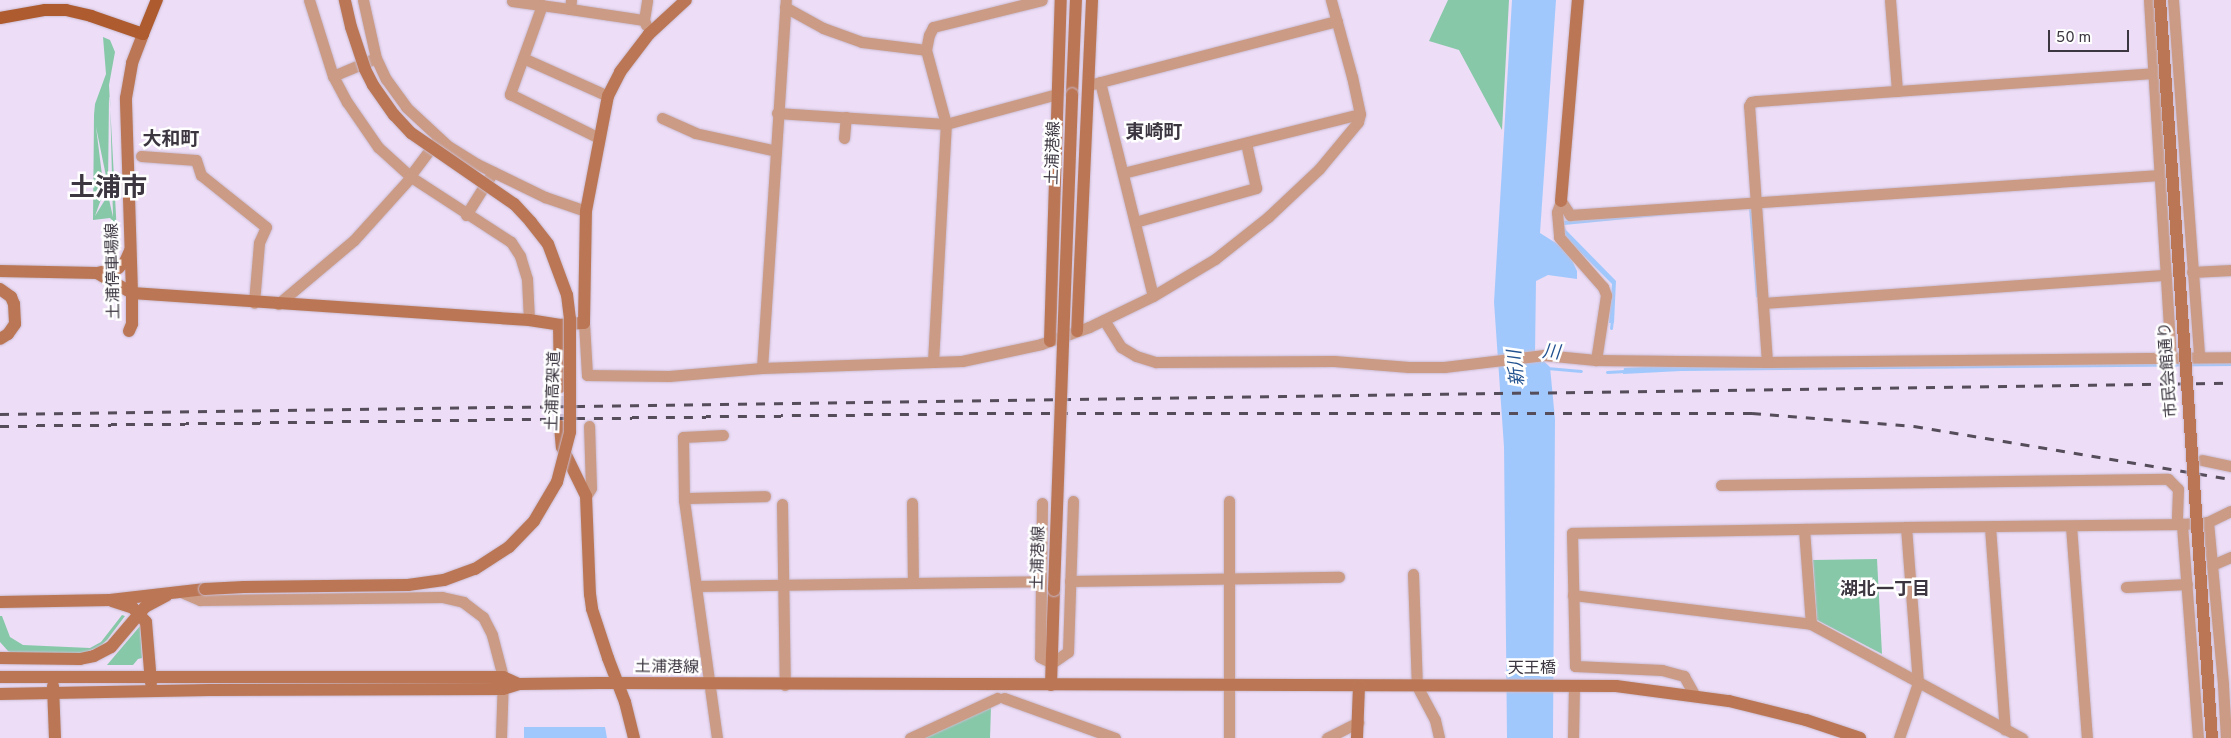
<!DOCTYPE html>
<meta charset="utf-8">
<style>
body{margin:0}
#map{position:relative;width:2231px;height:738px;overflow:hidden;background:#edddf7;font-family:Overpass,"Noto Sans JP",sans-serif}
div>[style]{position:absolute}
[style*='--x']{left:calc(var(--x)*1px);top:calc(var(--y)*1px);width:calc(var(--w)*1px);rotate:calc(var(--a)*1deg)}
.green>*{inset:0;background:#87c8a9}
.water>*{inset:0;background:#a1c8fc}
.stream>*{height:3px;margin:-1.5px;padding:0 1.5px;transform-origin:1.5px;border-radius:1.5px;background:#a1c8fc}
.secondary-tunnel>*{height:12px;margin-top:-6px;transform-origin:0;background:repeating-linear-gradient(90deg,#cabcd2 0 12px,transparent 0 18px)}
.roads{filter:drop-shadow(0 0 1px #cabcd2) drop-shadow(0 0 1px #cabcd2)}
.street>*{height:11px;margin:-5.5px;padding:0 5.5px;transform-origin:5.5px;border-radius:5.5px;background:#cb9b85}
.secondary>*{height:12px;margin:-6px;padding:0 6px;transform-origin:6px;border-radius:6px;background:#b75}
.primary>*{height:12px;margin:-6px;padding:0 6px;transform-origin:6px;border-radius:6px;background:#ae5b2f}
.rail>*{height:3px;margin-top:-1.5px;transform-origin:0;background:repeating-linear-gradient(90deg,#554d5a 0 9px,transparent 0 18px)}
.bridges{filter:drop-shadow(0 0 1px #cabcd2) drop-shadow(0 0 1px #cabcd2)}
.secondary-bridge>*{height:12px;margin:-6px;padding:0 6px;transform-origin:6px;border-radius:6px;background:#b75}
span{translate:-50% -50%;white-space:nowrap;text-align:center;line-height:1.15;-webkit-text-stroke:5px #fff;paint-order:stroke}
.street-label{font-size:16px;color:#3c3640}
.water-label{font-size:18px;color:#21518f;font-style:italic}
.neighbourhood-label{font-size:18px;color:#3c3640;font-weight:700}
.quarter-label{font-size:19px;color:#3c3640;font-weight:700}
.town-label{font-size:26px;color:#3c3640;font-weight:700}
.scale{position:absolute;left:2048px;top:30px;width:81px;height:22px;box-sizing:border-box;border:2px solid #3c3640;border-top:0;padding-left:6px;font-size:15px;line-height:18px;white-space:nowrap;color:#3c3640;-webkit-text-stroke:4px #fff;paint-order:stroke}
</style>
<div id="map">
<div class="green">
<i style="clip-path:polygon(1448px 0,1509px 0,1502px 130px,1459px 50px,1429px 41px)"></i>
<i style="clip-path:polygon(evenodd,103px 37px,110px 40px,115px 52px,109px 85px,117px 234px,114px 222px,110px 218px,93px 220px,94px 115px,95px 104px,106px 74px,103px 37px,109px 97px,110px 97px,113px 217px,108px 195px,95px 216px,104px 191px,96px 127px,108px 186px,109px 97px)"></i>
<i style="clip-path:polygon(1877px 559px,1882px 654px,1817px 620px,1813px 560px)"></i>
<i style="clip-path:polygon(122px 615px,125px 616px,107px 640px,99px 647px,83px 653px,15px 654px,8px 651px,0 642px,0 616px,2px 616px,10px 637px,23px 645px,90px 648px,101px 642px)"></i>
<i style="clip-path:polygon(140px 626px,142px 658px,138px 659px,133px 665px,107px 665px)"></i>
<i style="clip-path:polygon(991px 707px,990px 738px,921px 738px)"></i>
</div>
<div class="water">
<i style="clip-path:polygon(1512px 0,1556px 0,1540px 233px,1559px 245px,1571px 258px,1577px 271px,1577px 279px,1548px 275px,1536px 281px,1535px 353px,1550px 367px,1555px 419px,1553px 738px,1507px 738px,1504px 447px,1494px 302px)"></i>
<i style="clip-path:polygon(1752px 203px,1761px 297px,1756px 297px,1749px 207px,1564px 225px,1566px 230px,1616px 281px,1614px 323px,1609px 323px,1612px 284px,1566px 238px,1562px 229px,1561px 221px)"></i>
<i style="clip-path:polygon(2231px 360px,2231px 366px,1681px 371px,1623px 374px,1624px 368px,1681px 365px)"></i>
<i style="clip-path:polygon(605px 727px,607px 738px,524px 738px,524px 727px)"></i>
</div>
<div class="stream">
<i style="--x:1611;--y:328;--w:8;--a:-83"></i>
<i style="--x:1547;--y:368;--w:34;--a:5"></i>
<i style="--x:1607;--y:372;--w:18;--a:-3"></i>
</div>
<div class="secondary-tunnel">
<i style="--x:560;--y:426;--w:39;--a:-90"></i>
</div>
<div class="roads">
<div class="street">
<i style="--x:309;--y:0;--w:80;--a:72.5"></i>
<i style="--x:333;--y:76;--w:30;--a:62"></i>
<i style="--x:347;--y:102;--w:55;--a:55.4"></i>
<i style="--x:378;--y:147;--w:45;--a:42.3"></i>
<i style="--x:411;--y:177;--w:119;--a:33"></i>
<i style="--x:511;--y:242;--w:17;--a:57"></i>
<i style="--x:520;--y:256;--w:24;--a:73"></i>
<i style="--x:527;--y:279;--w:41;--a:87.2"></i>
<i style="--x:363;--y:0;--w:59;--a:77.4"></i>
<i style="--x:376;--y:58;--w:23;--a:65"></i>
<i style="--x:386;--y:79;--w:34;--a:54"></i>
<i style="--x:406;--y:107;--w:57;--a:42.9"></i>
<i style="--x:448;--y:146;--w:34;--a:32"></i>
<i style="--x:477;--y:164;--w:76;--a:25.9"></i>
<i style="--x:545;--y:197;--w:43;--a:18.9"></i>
<i style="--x:571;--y:0;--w:9;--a:96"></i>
<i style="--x:570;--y:9;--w:75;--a:8.5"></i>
<i style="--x:2149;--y:0;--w:358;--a:86.5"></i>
<i style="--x:2173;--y:0;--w:358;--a:85.8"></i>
<i style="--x:512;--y:1;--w:59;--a:7.9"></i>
<i style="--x:542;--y:5;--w:95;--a:109.8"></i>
<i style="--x:510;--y:94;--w:99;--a:26.3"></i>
<i style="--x:785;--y:7;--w:43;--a:28.9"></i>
<i style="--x:823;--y:28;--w:41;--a:19.7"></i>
<i style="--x:862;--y:42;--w:64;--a:7.1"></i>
<i style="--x:646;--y:25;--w:5;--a:-112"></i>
<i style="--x:644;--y:20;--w:20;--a:-81"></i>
<i style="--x:523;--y:58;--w:93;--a:24.1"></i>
<i style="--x:333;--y:76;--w:41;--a:-22.8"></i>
<i style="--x:1100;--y:82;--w:220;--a:76.1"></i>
<i style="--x:1089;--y:85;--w:256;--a:-14.5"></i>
<i style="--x:1897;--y:91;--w:258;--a:-4"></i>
<i style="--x:777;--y:113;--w:169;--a:3.7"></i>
<i style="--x:946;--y:124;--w:115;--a:-15.1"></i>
<i style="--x:662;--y:118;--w:36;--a:24"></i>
<i style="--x:695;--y:133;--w:83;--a:12.5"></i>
<i style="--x:844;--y:138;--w:21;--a:-85"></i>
<i style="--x:141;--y:156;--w:55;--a:4.2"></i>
<i style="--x:196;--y:160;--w:16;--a:72"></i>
<i style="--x:201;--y:175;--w:83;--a:38.7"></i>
<i style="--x:266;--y:227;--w:17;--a:114"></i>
<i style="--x:259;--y:243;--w:60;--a:94.8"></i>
<i style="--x:1123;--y:173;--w:244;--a:-14"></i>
<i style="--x:410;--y:176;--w:45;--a:-53.1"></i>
<i style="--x:1561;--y:201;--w:17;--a:57"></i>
<i style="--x:1570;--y:215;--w:591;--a:-3.88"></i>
<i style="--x:1561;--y:201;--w:12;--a:110"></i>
<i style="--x:1557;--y:212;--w:25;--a:85"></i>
<i style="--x:1559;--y:237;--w:67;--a:48.7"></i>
<i style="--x:1603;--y:287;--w:9;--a:69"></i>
<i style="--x:1606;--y:295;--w:66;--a:98.7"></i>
<i style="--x:466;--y:215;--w:51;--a:-57.9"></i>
<i style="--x:1135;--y:222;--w:126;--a:-15.7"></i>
<i style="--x:1256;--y:188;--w:46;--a:-102.5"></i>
<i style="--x:2192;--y:272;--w:39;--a:-3"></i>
<i style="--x:1763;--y:303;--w:404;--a:-4"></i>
<i style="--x:278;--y:304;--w:99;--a:-40.1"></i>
<i style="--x:354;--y:240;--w:85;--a:-47.9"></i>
<i style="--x:1104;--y:320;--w:32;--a:58"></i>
<i style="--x:1121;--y:347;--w:17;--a:31"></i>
<i style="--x:1136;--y:356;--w:21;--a:17"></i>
<i style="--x:1156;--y:362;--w:178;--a:-0.3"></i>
<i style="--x:1334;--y:361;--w:75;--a:4.6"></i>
<i style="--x:1409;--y:367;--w:35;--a:0"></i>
<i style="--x:1444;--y:367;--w:101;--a:-6.8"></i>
<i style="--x:1544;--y:355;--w:52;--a:5.5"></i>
<i style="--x:1596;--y:360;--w:171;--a:0.7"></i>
<i style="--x:1767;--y:362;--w:464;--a:-0.6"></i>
<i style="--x:584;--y:323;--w:52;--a:86.7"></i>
<i style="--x:587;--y:375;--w:82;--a:0.7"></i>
<i style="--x:669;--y:376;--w:93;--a:-4.9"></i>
<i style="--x:762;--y:368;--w:200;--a:-2"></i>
<i style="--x:962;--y:361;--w:81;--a:-12.1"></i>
<i style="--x:1041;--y:344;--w:51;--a:-19.5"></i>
<i style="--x:1089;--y:327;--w:71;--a:-25.8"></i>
<i style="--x:1153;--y:296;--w:72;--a:-30.8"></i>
<i style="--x:1215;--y:259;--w:68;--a:-38.4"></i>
<i style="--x:1268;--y:217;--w:70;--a:-43.3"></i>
<i style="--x:1319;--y:169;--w:61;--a:-50.3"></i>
<i style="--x:1358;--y:122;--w:8;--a:-76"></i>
<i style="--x:1360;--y:114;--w:38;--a:-102"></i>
<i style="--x:1352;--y:77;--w:80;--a:-105.3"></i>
<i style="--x:933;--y:362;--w:238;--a:-86.9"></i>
<i style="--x:946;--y:124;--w:77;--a:-105.1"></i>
<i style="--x:926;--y:50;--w:15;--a:-79"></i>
<i style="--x:929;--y:35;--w:9;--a:-63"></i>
<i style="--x:933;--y:27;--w:112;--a:-13.9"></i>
<i style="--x:1767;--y:362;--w:257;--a:-94"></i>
<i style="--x:1749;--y:106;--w:4;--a:-63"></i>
<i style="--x:1751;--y:102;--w:5;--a:-11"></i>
<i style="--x:1756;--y:101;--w:141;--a:-4.1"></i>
<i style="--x:1897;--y:91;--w:91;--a:-94.4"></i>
<i style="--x:762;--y:368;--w:369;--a:-86.3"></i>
<i style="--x:2202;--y:460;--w:30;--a:12"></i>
<i style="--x:1721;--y:485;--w:447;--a:-0.8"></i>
<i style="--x:2168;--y:479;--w:14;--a:45"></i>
<i style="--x:2178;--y:489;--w:35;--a:92"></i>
<i style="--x:586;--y:496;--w:9;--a:-58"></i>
<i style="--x:591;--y:488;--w:62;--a:-91.8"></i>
<i style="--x:684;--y:498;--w:81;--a:-1.4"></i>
<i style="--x:912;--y:503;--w:79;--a:89.3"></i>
<i style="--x:1042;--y:503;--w:154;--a:90.7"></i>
<i style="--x:1040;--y:657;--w:13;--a:27"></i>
<i style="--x:1052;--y:663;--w:19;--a:-35"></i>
<i style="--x:1068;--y:652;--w:151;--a:-88.1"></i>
<i style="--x:782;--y:504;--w:181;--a:89.1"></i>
<i style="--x:2208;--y:522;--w:25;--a:-26"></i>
<i style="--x:2071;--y:526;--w:213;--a:85.7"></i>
<i style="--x:1906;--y:527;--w:276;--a:-0.6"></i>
<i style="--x:1990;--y:527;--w:203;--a:85.8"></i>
<i style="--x:1804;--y:529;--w:95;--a:85.8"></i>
<i style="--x:2212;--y:565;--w:21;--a:-23"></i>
<i style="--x:1413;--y:574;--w:112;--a:88"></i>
<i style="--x:1417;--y:686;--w:38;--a:62"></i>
<i style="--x:1435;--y:720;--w:18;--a:77"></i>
<i style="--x:1070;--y:581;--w:269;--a:-0.9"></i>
<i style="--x:696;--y:586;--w:345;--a:-0.8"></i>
<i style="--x:2126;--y:587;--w:61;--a:-2.8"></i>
<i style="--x:181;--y:592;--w:21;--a:23"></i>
<i style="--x:200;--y:600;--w:242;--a:-0.7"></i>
<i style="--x:442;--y:597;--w:22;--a:13"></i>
<i style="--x:463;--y:602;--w:25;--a:37"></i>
<i style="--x:483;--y:617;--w:20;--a:63"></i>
<i style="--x:492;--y:635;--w:43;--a:75.3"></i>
<i style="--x:503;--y:677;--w:61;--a:91.9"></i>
<i style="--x:1573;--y:595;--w:240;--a:6.9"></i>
<i style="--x:1811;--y:624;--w:240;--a:28.4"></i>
<i style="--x:1695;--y:696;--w:23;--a:-119"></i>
<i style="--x:1684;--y:676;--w:23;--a:-165"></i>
<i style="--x:1662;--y:670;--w:87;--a:-177.4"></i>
<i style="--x:1575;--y:666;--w:133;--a:-91.3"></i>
<i style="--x:1572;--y:533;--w:334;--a:-1"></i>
<i style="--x:1906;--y:527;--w:156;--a:85.6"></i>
<i style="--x:1918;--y:683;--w:58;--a:109.1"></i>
<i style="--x:1004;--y:698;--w:118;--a:19.8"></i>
<i style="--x:717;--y:738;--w:240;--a:-97.9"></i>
<i style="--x:684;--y:500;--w:63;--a:-90.9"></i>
<i style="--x:683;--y:437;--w:40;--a:-2.9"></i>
<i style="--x:910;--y:738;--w:96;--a:-24.7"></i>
<i style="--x:1229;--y:738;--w:237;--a:-90"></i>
<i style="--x:1327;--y:738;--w:35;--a:-27"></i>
<i style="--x:1573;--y:738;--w:52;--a:-88.9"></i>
<i style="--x:2198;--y:738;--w:215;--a:-94.3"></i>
<i style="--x:2182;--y:524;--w:26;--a:-4"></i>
<i style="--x:2208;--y:522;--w:164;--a:84.7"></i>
<i style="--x:2223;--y:685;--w:53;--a:86.8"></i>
</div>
<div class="secondary">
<i style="--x:1072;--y:94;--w:94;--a:-87.6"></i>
<i style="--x:1561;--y:201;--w:202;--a:-85.2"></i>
<i style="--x:0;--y:271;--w:97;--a:1.2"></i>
<i style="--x:97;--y:273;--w:22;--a:-13"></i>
<i style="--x:118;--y:268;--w:9;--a:-41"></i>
<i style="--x:125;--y:262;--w:12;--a:-66"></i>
<i style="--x:97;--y:273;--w:40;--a:29.7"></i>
<i style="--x:132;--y:293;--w:398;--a:3.9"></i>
<i style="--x:529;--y:320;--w:30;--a:9"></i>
<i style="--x:0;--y:289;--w:14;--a:36"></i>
<i style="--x:11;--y:297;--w:8;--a:67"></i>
<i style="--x:14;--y:304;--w:20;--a:87"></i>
<i style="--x:15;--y:324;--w:12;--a:125"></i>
<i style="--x:8;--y:334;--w:9;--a:148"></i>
<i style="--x:129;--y:331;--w:8;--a:-67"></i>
<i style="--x:132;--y:324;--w:31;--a:-90"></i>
<i style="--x:132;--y:293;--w:195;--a:-91.8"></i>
<i style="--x:126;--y:98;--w:36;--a:-80"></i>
<i style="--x:132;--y:63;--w:31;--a:-69"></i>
<i style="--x:1077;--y:331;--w:331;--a:-87.4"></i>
<i style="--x:1050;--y:341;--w:341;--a:-88.2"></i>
<i style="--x:560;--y:387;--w:62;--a:-90.9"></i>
<i style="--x:559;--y:325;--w:25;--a:-5"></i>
<i style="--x:584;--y:323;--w:112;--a:-89"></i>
<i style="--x:586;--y:211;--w:117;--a:-79.2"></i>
<i style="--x:608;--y:96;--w:27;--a:-63"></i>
<i style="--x:620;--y:72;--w:48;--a:-52.7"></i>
<i style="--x:649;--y:34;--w:50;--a:-42.6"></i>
<i style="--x:560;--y:426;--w:21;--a:85"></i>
<i style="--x:562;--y:447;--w:55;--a:63.9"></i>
<i style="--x:586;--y:496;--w:98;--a:87.7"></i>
<i style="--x:590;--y:594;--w:15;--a:82"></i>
<i style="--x:592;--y:609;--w:52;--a:71.9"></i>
<i style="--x:608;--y:658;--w:47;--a:68.9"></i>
<i style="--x:625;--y:702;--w:37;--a:76"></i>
<i style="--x:112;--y:601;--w:22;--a:18"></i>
<i style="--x:133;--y:608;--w:19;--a:47"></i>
<i style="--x:146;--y:622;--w:61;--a:85.3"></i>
<i style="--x:0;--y:602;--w:110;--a:-1"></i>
<i style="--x:110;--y:600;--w:96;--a:-6.6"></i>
<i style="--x:0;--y:658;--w:80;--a:0.7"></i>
<i style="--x:80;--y:659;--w:14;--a:-12"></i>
<i style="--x:94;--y:656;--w:19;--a:-28"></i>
<i style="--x:111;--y:647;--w:52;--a:-49.6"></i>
<i style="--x:145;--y:607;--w:24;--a:-28"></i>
<i style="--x:0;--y:677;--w:503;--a:0"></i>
<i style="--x:503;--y:677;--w:17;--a:24"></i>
<i style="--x:1051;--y:685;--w:95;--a:-88.2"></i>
<i style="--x:53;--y:686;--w:52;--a:87.8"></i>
<i style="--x:0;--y:694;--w:210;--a:-1.1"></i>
<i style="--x:210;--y:690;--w:293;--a:-0.2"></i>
<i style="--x:503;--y:689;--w:17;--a:-17"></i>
<i style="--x:519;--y:684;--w:80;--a:-0.7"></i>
<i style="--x:599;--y:683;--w:1017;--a:0.17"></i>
<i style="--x:1616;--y:686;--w:114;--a:7.6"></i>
<i style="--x:1729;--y:701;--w:79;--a:13.9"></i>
<i style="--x:1806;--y:720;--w:57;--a:18.4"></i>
<i style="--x:1357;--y:738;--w:52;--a:-87.8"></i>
</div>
<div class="primary">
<i style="--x:0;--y:18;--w:46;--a:-10.1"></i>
<i style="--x:45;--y:10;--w:21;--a:0"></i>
<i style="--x:66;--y:10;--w:26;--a:13"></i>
<i style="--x:91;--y:16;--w:55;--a:19.1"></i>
<i style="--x:143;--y:34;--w:37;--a:-68"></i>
</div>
</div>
<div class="rail">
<i style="--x:0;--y:414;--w:2231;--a:-0.8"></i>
<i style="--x:0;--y:426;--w:969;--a:-0.77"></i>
<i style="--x:969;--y:413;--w:783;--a:0"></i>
<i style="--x:1752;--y:413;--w:163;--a:4.6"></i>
<i style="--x:1914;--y:426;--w:321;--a:9.5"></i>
</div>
<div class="bridges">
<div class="secondary-bridge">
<i style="--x:2160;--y:0;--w:740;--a:85.97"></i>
<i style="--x:205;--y:589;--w:39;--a:-3"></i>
<i style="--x:244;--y:587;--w:164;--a:-0.7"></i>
<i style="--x:408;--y:585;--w:36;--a:-8"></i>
<i style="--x:444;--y:580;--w:33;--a:-20"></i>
<i style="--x:475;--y:569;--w:40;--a:-32.9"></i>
<i style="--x:509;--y:547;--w:36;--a:-46"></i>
<i style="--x:534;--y:521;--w:45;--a:-59.5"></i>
<i style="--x:557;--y:482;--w:52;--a:-75.4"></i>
<i style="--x:570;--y:432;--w:113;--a:-90"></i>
<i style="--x:570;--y:319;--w:24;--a:-97"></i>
<i style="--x:567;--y:295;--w:54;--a:-110.4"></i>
<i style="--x:548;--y:244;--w:28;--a:-128"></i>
<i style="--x:531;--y:222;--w:25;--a:-133"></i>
<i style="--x:514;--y:204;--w:125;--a:-145.4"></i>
<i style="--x:411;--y:133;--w:25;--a:-133"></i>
<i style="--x:394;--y:115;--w:37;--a:-125"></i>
<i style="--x:373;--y:85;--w:18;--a:-117"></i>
<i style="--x:365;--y:69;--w:44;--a:-108.4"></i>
<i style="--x:351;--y:27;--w:28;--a:-103"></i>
<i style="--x:1054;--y:590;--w:496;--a:-87.9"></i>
</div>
</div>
<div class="street-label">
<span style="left:1054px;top:153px;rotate:-88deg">土浦港線</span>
<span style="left:114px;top:271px;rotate:-91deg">土浦停車場線</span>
<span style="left:2169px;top:370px;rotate:-94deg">市民会館通り</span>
<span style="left:554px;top:391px;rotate:-88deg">土浦高架道</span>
<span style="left:1039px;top:558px;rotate:-88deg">土浦港線</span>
<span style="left:667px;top:668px;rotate:1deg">土浦港線</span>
<span style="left:1532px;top:669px">天王橋</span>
</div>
<div class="water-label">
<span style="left:1551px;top:354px;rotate:5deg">川</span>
<span style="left:1518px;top:368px;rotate:-96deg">新川</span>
</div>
<div class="neighbourhood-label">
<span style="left:1885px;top:591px">湖北一丁目</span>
</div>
<div class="quarter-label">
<span style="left:1154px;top:134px">東崎町</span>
<span style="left:171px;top:141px">大和町</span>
</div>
<div class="town-label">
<span style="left:108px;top:190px">土浦市</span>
</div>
<div class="scale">50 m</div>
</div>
